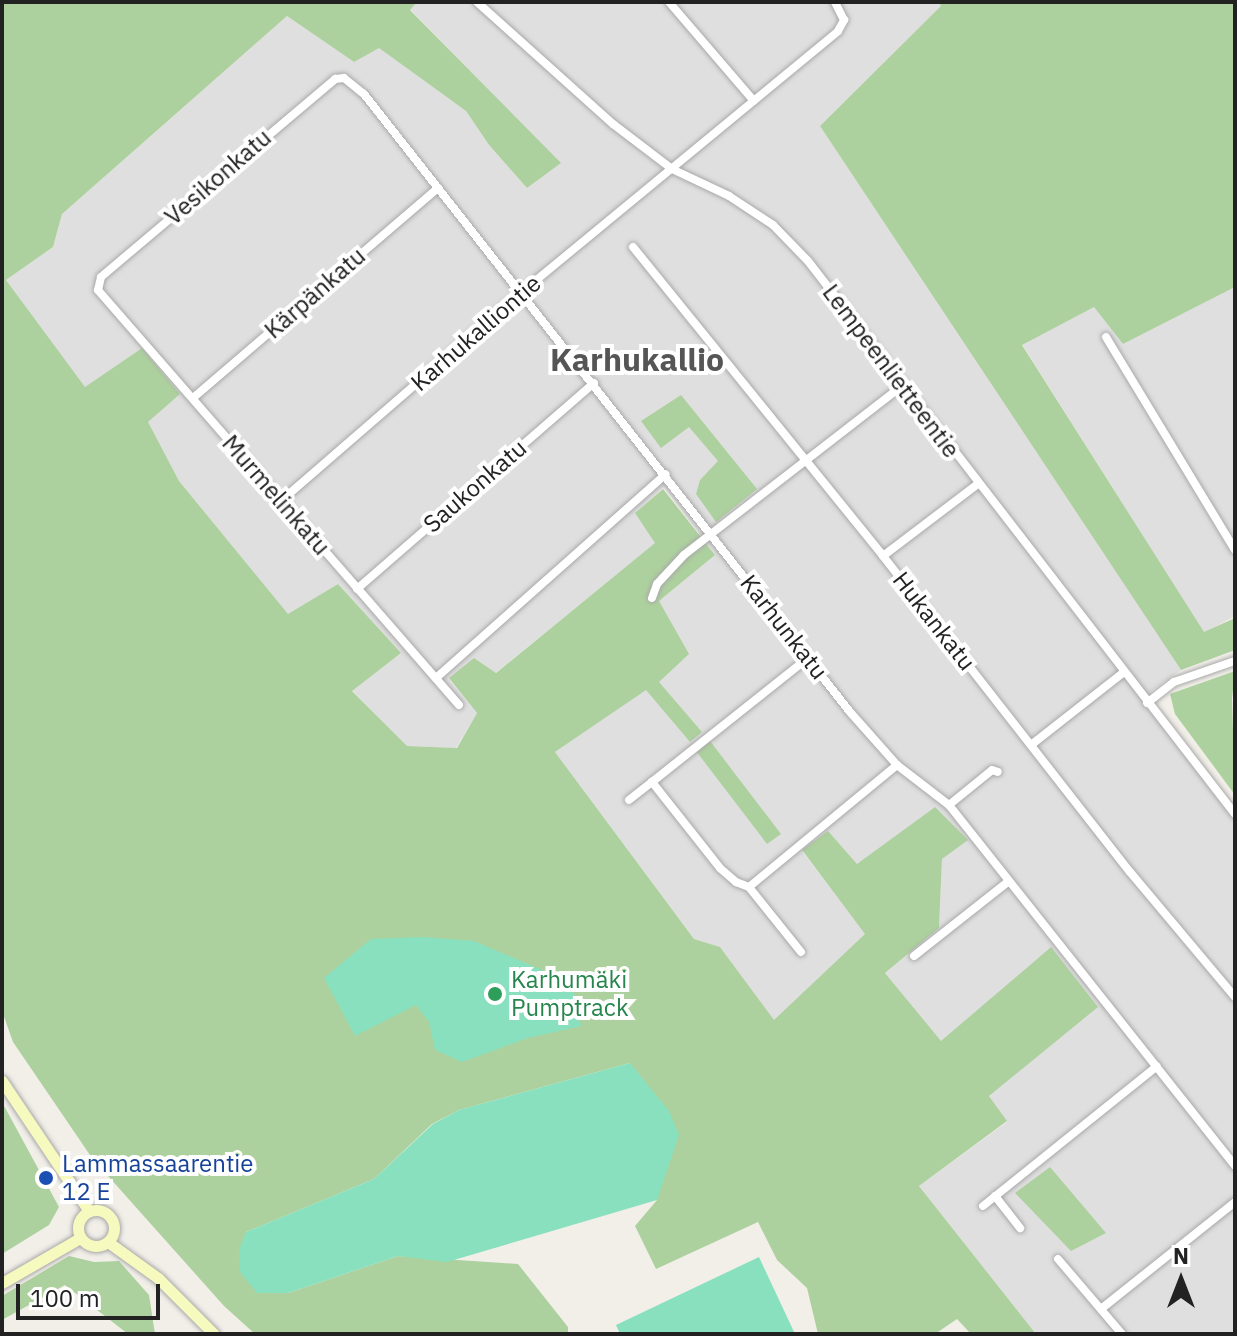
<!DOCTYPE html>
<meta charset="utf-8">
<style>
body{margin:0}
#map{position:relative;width:1237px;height:1336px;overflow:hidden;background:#f2efe9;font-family:"IBM Plex Sans",sans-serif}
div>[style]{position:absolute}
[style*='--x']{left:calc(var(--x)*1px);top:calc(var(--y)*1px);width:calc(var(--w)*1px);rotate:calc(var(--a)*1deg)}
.residential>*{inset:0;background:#e0dfdf}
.forest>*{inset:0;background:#add19e}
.pitch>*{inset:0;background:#88e0be}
.roads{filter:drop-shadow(0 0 2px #a9a9a9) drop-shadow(0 0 2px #a9a9a9)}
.street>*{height:8px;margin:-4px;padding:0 4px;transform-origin:4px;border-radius:4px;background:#fff}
.secondary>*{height:11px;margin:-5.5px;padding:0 5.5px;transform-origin:5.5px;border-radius:5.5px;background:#f7fabf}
.secondary>.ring{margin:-5.5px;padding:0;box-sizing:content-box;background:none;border:11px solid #f7fabf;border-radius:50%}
.dots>*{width:22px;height:22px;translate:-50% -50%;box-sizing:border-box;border:4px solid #fff;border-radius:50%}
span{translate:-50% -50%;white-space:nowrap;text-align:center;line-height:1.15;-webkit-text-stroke:8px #fff;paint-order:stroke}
.street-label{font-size:24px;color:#222}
.leisure-label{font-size:24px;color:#27864d}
.left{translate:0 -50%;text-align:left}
.transit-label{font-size:24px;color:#164399}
.district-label{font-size:32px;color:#555;font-weight:700}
.frame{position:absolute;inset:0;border:4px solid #222;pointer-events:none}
.north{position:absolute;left:1141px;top:1240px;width:80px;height:80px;-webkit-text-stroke:6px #fff;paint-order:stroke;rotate:0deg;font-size:22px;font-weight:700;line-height:32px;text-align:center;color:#222}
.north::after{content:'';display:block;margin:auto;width:28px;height:36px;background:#222;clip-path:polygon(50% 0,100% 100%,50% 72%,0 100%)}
.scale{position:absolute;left:16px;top:1284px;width:144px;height:36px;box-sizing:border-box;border:4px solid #222;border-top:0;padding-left:10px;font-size:24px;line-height:28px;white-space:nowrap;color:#222;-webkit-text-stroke:6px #fff;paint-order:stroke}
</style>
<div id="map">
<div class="residential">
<i style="clip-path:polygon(417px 2px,938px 2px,942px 6px,820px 126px,1181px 670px,1147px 694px,1235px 807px,1235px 1334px,1036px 1334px,919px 1186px,1007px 1122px,989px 1096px,1051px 947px,941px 1042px,885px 973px,939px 928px,942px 859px,935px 807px,857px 865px,802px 851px,866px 934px,774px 1021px,720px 947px,694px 939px,555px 752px,646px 689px,659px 601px,715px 555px,664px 487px,635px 513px,656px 543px,495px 673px,449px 679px,477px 713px,456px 748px,406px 746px,352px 690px,401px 653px,338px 584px,288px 615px,179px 481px,147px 422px,180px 394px,142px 348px,85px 388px,6px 280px,53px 247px,62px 214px,287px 16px,354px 62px,378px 47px,466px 111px,489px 145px,527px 188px,560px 163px,410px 9px)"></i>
<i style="clip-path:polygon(1235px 287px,1235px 616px,1204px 633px,1022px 344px,1094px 306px,1123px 344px)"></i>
</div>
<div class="forest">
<i style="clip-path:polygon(2px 2px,417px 2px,410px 10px,561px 163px,527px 188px,489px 145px,466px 111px,379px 48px,354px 62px,287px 16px,62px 214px,53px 247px,6px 280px,85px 387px,142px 348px,180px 394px,148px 422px,179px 481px,288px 614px,338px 584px,401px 653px,352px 691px,407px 746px,457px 748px,477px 713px,449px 678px,474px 658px,496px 673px,655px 543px,635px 513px,663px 489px,715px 555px,659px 601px,689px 654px,659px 682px,702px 732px,690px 742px,646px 690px,555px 752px,694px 939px,720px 947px,774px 1020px,865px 934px,802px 850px,828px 831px,857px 864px,935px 807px,968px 840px,942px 859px,939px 928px,885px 973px,941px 1041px,1051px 947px,1098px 1007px,989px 1096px,1007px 1121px,919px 1186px,1036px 1334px,971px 1334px,957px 1319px,935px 1334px,818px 1334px,807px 1288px,777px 1260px,758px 1222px,656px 1269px,635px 1226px,657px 1200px,630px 1063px,459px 1110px,432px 1124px,374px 1179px,246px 1232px,288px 1293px,398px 1256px,518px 1264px,568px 1327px,568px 1334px,255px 1334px,224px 1306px,92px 1158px,13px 1042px,2px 1011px)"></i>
<i style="clip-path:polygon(938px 2px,1235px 2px,1235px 287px,1123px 344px,1094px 307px,1022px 345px,1204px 632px,1235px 618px,1235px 650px,1181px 670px,820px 126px,941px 6px)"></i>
<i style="clip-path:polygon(681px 395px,757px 489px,716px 522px,696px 494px,700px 480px,718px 461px,689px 427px,661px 448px,641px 421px)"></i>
<i style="clip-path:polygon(1235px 671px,1232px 699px,1235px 795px,1175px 714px,1170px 694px)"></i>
<i style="clip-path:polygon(710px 741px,781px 834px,767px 844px,696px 751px)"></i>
<i style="clip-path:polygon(2px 1102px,59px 1207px,49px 1225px,2px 1254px)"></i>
<i style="clip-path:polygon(1050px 1167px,1106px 1233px,1071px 1251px,1015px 1193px)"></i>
<i style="clip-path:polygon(69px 1256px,94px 1262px,119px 1261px,149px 1295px,155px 1334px,128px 1334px,65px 1285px,2px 1320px,2px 1296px)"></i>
</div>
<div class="pitch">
<i style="clip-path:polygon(423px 937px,474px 941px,572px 983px,581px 1026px,528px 1038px,462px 1062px,435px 1050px,429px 1022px,416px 1005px,355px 1036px,324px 978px,371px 939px)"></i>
<i style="clip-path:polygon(630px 1063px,669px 1111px,679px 1135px,657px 1200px,447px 1262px,398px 1256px,288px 1293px,257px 1293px,240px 1272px,239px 1250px,246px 1232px,374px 1179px,433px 1124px,459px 1110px)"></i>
<i style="clip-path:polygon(759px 1257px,795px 1334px,620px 1334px,616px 1325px)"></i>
</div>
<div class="roads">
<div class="street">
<i style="--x:477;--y:2;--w:183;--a:41.9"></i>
<i style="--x:613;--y:124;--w:74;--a:37.3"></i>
<i style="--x:672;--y:169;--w:63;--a:25.3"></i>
<i style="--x:729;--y:196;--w:53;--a:33.4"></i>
<i style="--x:773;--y:225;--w:50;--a:45.8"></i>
<i style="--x:808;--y:261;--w:699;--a:52.33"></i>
<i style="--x:669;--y:2;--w:130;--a:49.4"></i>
<i style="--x:633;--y:247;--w:397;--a:51"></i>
<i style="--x:883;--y:556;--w:401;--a:52"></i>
<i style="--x:1130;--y:872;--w:163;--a:50"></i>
<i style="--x:1106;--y:337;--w:249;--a:58.8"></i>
<i style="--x:193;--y:398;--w:323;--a:-40.6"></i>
<i style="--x:282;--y:500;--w:319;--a:-40.9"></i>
<i style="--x:523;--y:291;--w:408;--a:-39.5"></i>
<i style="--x:838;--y:31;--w:13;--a:-61"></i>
<i style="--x:844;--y:20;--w:20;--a:-117"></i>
<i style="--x:883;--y:556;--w:119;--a:-37.2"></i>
<i style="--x:357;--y:589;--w:314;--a:-41"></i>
<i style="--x:652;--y:598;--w:15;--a:-70"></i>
<i style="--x:657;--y:584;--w:40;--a:-47"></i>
<i style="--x:684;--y:555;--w:276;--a:-37.8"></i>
<i style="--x:436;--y:678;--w:307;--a:-41.6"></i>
<i style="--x:1147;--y:703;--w:34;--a:-38"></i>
<i style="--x:1174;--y:682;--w:65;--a:-19"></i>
<i style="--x:459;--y:705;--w:550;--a:-131.02"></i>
<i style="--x:98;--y:290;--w:13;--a:-77"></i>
<i style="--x:101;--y:277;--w:307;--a:-40.2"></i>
<i style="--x:335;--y:79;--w:9;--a:-6"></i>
<i style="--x:344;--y:78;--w:26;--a:39"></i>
<i style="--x:364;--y:94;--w:786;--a:51.82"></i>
<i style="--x:850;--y:712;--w:71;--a:48.4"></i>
<i style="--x:897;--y:765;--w:66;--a:37.6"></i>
<i style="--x:949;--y:805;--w:461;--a:51.6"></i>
<i style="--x:1031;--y:745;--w:118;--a:-38.1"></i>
<i style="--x:629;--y:800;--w:29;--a:-38"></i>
<i style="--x:949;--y:805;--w:55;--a:-39.1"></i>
<i style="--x:992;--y:770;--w:6;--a:18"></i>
<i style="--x:749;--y:887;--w:14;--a:-159"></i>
<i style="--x:736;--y:882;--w:21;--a:-139"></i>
<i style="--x:720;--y:868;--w:110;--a:-128.3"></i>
<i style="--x:652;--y:782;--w:199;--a:-38.5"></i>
<i style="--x:801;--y:952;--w:83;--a:-128.7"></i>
<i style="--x:749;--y:887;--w:192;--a:-39.5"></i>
<i style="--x:914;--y:956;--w:121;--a:-38.3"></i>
<i style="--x:995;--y:1196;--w:41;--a:52"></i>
<i style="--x:983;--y:1206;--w:223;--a:-38.8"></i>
<i style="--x:1058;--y:1259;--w:99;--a:49.5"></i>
<i style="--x:1101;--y:1309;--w:171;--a:-38.6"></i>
</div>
<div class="secondary">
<i style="--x:2;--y:1081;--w:156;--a:56.2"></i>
<i class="ring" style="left:78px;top:1210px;width:25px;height:25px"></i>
<i style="--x:108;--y:1242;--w:62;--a:35.8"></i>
<i style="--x:158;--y:1278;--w:79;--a:45"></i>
<i style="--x:2;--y:1283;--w:90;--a:-30"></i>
</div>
</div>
<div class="dots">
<i style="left:495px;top:994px;background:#2e9e5b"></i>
<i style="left:46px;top:1178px;background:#1a4fb4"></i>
</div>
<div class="street-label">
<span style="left:218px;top:177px;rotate:-41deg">Vesikonkatu</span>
<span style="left:315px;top:293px;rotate:-41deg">Kärpänkatu</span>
<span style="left:476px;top:333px;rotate:-41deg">Karhukalliontie</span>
<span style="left:891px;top:371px;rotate:53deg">Lempeenlietteentie</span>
<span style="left:475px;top:486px;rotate:-41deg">Saukonkatu</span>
<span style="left:276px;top:495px;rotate:49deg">Murmelinkatu</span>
<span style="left:934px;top:621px;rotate:52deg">Hukankatu</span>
<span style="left:784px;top:627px;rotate:52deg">Karhunkatu</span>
</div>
<div class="leisure-label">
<span class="left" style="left:511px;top:994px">Karhumäki<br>Pumptrack</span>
</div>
<div class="transit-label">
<span class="left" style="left:62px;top:1178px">Lammassaarentie<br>12 E</span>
</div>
<div class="district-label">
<span style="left:637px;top:359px">Karhukallio</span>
</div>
<div class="frame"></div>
<div class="north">N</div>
<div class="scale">100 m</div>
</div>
